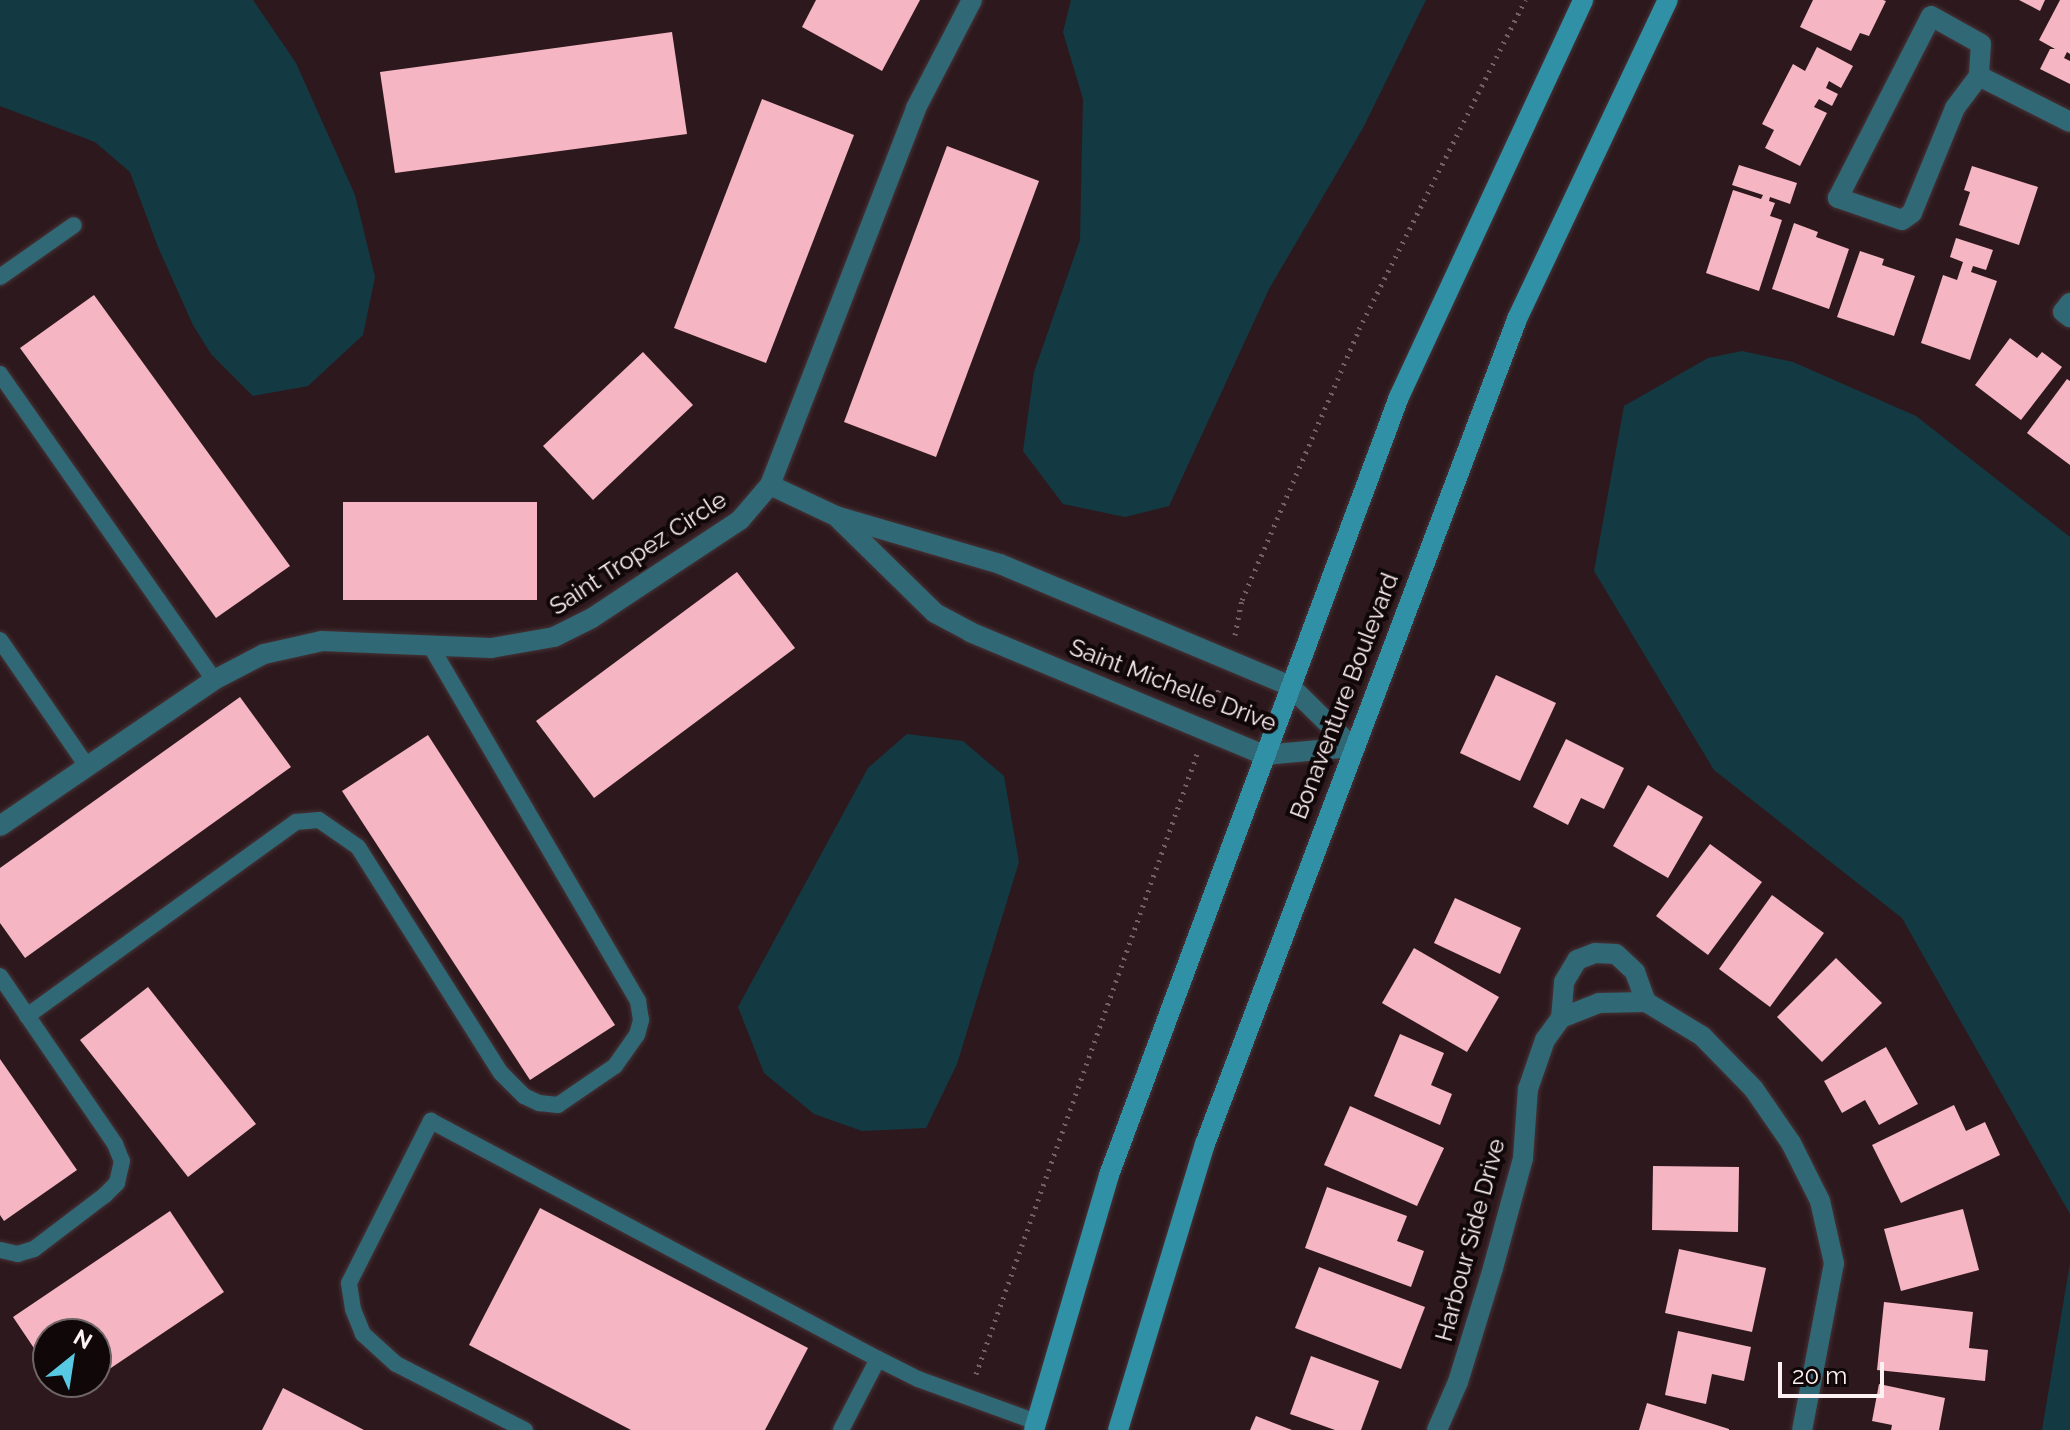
<!DOCTYPE html>
<style>
body{margin:0}
#map{position:relative;width:2070px;height:1430px;overflow:hidden;background:#2d191d;font-family:Raleway,sans-serif}
div>[style]{position:absolute}
[style*='--x']{left:calc(var(--x)*1px);top:calc(var(--y)*1px);width:calc(var(--w)*1px);rotate:calc(var(--a)*1deg)}
.water>*{inset:0;background:#133a42}
.building>*{inset:0;background:#f5b5c2}
.path>*{height:5px;margin-top:-2.5px;transform-origin:0;background:repeating-linear-gradient(90deg,#726064 0 2px,transparent 0 8px)}
.roads{filter:drop-shadow(0 0 2px #463337) drop-shadow(0 0 2px #463337)}
.service>*{height:16px;margin:-8px;padding:0 8px;transform-origin:8px;border-radius:8px;background:#316875}
.minor>*{height:20px;margin:-10px;padding:0 10px;transform-origin:10px;border-radius:10px;background:#316875}
.secondary>*{height:20px;margin:-10px;padding:0 10px;transform-origin:10px;border-radius:10px;background:#3091a6}
span{translate:-50% -50%;white-space:nowrap;text-align:center;line-height:1.15;-webkit-text-stroke:8px #100708;paint-order:stroke}
.street-label{font-size:24px;color:#fef1f3}
.north{position:absolute;left:32px;top:1318px;width:80px;height:80px;box-sizing:border-box;background:#100708;border:2px solid #6f6566;border-radius:50%;rotate:30deg;font-size:22px;font-weight:700;line-height:32px;text-align:center;color:#fef1f3}
.north::after{content:'';display:block;margin:auto;width:28px;height:36px;background:#57c9e2;clip-path:polygon(50% 0,100% 100%,50% 72%,0 100%)}
.scale{position:absolute;left:1778px;top:1362px;width:106px;height:36px;box-sizing:border-box;border:4px solid #fef1f3;border-top:0;padding-left:10px;font-size:24px;line-height:28px;white-space:nowrap;color:#fef1f3;-webkit-text-stroke:6px #100708;paint-order:stroke}
</style>
<div id="map">
<div class="water">
<i style="clip-path:polygon(0 0,253px 0,296px 63px,355px 195px,375px 277px,363px 335px,308px 386px,253px 396px,211px 354px,193px 325px,158px 247px,130px 172px,95px 142px,0 106px)"></i>
<i style="clip-path:polygon(1071px 0,1426px 0,1363px 128px,1269px 289px,1169px 506px,1125px 517px,1063px 504px,1023px 451px,1034px 372px,1080px 240px,1083px 99px,1063px 32px)"></i>
<i style="clip-path:polygon(1742px 351px,1793px 362px,1916px 416px,2070px 537px,2070px 1214px,1902px 918px,1714px 770px,1594px 571px,1624px 406px,1708px 358px)"></i>
<i style="clip-path:polygon(907px 734px,963px 741px,1004px 776px,1019px 862px,957px 1064px,926px 1128px,862px 1131px,814px 1114px,764px 1073px,738px 1007px,868px 768px)"></i>
<i style="clip-path:polygon(2070px 1263px,2070px 1430px,2042px 1430px)"></i>
</div>
<div class="building">
<i style="clip-path:polygon(816px 0,920px 0,882px 71px,802px 27px)"></i>
<i style="clip-path:polygon(1813px 0,1883px 0,1886px 1px,1869px 36px,1860px 33px,1851px 51px,1800px 27px)"></i>
<i style="clip-path:polygon(2019px 0,2045px 0,2040px 11px)"></i>
<i style="clip-path:polygon(2060px 0,2070px 0,2070px 54px,2067px 52px,2064px 58px,2070px 61px,2070px 84px,2040px 69px,2050px 49px,2055px 49px,2039px 40px)"></i>
<i style="clip-path:polygon(672px 32px,687px 134px,395px 173px,380px 72px)"></i>
<i style="clip-path:polygon(1817px 47px,1853px 66px,1841px 88px,1829px 81px,1826px 88px,1838px 94px,1832px 106px,1819px 99px,1814px 107px,1827px 113px,1800px 166px,1765px 148px,1774px 130px,1762px 124px,1793px 64px,1805px 71px)"></i>
<i style="clip-path:polygon(762px 99px,854px 135px,766px 363px,674px 328px)"></i>
<i style="clip-path:polygon(947px 146px,1039px 181px,936px 457px,844px 422px)"></i>
<i style="clip-path:polygon(1739px 165px,1797px 183px,1790px 204px,1770px 197px,1769px 201px,1775px 203px,1770px 216px,1782px 220px,1759px 291px,1706px 273px,1733px 190px,1761px 199px,1763px 195px,1732px 185px)"></i>
<i style="clip-path:polygon(1972px 166px,2038px 187px,2019px 245px,1959px 225px,1970px 192px,1964px 190px)"></i>
<i style="clip-path:polygon(1794px 223px,1818px 232px,1816px 237px,1849px 249px,1829px 309px,1772px 289px)"></i>
<i style="clip-path:polygon(1956px 238px,1993px 250px,1986px 270px,1973px 266px,1971px 272px,1997px 281px,1970px 360px,1921px 343px,1943px 275px,1957px 280px,1963px 262px,1950px 257px)"></i>
<i style="clip-path:polygon(1860px 251px,1884px 259px,1882px 265px,1915px 276px,1894px 336px,1837px 317px)"></i>
<i style="clip-path:polygon(94px 295px,290px 566px,216px 618px,20px 348px)"></i>
<i style="clip-path:polygon(2010px 338px,2037px 358px,2042px 352px,2062px 367px,2021px 420px,1975px 385px)"></i>
<i style="clip-path:polygon(643px 352px,693px 405px,593px 500px,543px 446px)"></i>
<i style="clip-path:polygon(2067px 379px,2070px 381px,2070px 465px,2027px 433px)"></i>
<i style="clip-path:polygon(343px 502px,537px 502px,537px 600px,343px 600px)"></i>
<i style="clip-path:polygon(737px 572px,795px 648px,594px 798px,536px 721px)"></i>
<i style="clip-path:polygon(1496px 675px,1556px 703px,1520px 781px,1460px 753px)"></i>
<i style="clip-path:polygon(240px 697px,291px 767px,25px 958px,0 923px,0 868px)"></i>
<i style="clip-path:polygon(428px 735px,615px 1025px,530px 1080px,342px 791px)"></i>
<i style="clip-path:polygon(1566px 739px,1624px 768px,1604px 809px,1581px 798px,1568px 825px,1533px 807px)"></i>
<i style="clip-path:polygon(1648px 785px,1703px 817px,1668px 878px,1613px 846px)"></i>
<i style="clip-path:polygon(1710px 844px,1762px 882px,1708px 955px,1656px 916px)"></i>
<i style="clip-path:polygon(1772px 895px,1824px 933px,1770px 1007px,1719px 969px)"></i>
<i style="clip-path:polygon(1455px 898px,1521px 928px,1500px 974px,1434px 943px)"></i>
<i style="clip-path:polygon(1414px 948px,1499px 997px,1467px 1052px,1382px 1003px)"></i>
<i style="clip-path:polygon(1836px 958px,1882px 1003px,1822px 1062px,1777px 1017px)"></i>
<i style="clip-path:polygon(148px 987px,256px 1124px,188px 1177px,80px 1040px)"></i>
<i style="clip-path:polygon(1400px 1034px,1444px 1053px,1431px 1085px,1452px 1094px,1440px 1125px,1374px 1096px)"></i>
<i style="clip-path:polygon(1886px 1047px,1918px 1104px,1879px 1125px,1865px 1100px,1842px 1113px,1824px 1081px)"></i>
<i style="clip-path:polygon(0 1059px,77px 1170px,4px 1221px,0 1215px)"></i>
<i style="clip-path:polygon(1954px 1105px,1966px 1131px,1985px 1122px,2000px 1155px,1901px 1203px,1872px 1145px)"></i>
<i style="clip-path:polygon(1350px 1106px,1444px 1148px,1417px 1206px,1324px 1165px)"></i>
<i style="clip-path:polygon(1653px 1166px,1739px 1167px,1738px 1232px,1652px 1230px)"></i>
<i style="clip-path:polygon(1327px 1187px,1407px 1216px,1397px 1241px,1424px 1251px,1411px 1287px,1305px 1248px)"></i>
<i style="clip-path:polygon(540px 1208px,808px 1348px,765px 1430px,631px 1430px,469px 1345px)"></i>
<i style="clip-path:polygon(1963px 1209px,1979px 1270px,1901px 1291px,1884px 1229px)"></i>
<i style="clip-path:polygon(170px 1211px,224px 1292px,96px 1378px,96px 1334px,48px 1334px,48px 1369px,13px 1317px)"></i>
<i style="clip-path:polygon(1679px 1249px,1766px 1268px,1752px 1332px,1665px 1313px)"></i>
<i style="clip-path:polygon(1319px 1267px,1425px 1307px,1401px 1369px,1295px 1328px)"></i>
<i style="clip-path:polygon(1884px 1302px,1973px 1312px,1969px 1348px,1988px 1350px,1985px 1381px,1877px 1370px)"></i>
<i style="clip-path:polygon(1678px 1331px,1751px 1347px,1744px 1381px,1712px 1374px,1706px 1404px,1665px 1395px)"></i>
<i style="clip-path:polygon(1311px 1356px,1379px 1381px,1361px 1430px,1335px 1430px,1290px 1414px)"></i>
<i style="clip-path:polygon(57px 1382px,90px 1382px,67px 1397px)"></i>
<i style="clip-path:polygon(1879px 1384px,1945px 1398px,1939px 1430px,1891px 1430px,1892px 1425px,1872px 1421px)"></i>
<i style="clip-path:polygon(283px 1388px,364px 1430px,262px 1430px)"></i>
<i style="clip-path:polygon(1647px 1403px,1729px 1429px,1729px 1430px,1639px 1430px)"></i>
<i style="clip-path:polygon(1256px 1416px,1292px 1430px,1250px 1430px)"></i>
</div>
<div class="path">
<i style="--x:1235;--y:635;--w:36;--a:-79"></i>
<i style="--x:1242;--y:600;--w:295;--a:-66.6"></i>
<i style="--x:1359;--y:329;--w:369;--a:-63.2"></i>
<i style="--x:1213;--y:707;--w:22;--a:-72"></i>
<i style="--x:976;--y:1374;--w:658;--a:-70.38"></i>
</div>
<div class="roads">
<div class="service">
<i style="--x:0;--y:277;--w:90;--a:-35.1"></i>
<i style="--x:0;--y:374;--w:373;--a:55"></i>
<i style="--x:0;--y:640;--w:153;--a:55.4"></i>
<i style="--x:0;--y:976;--w:204;--a:55.6"></i>
<i style="--x:115;--y:1144;--w:18;--a:68"></i>
<i style="--x:122;--y:1161;--w:23;--a:103"></i>
<i style="--x:117;--y:1183;--w:17;--a:135"></i>
<i style="--x:105;--y:1195;--w:89;--a:142.7"></i>
<i style="--x:34;--y:1249;--w:17;--a:163"></i>
<i style="--x:18;--y:1254;--w:18;--a:-167"></i>
<i style="--x:27;--y:1016;--w:332;--a:-35.8"></i>
<i style="--x:296;--y:822;--w:23;--a:-5"></i>
<i style="--x:319;--y:820;--w:47;--a:34.7"></i>
<i style="--x:358;--y:847;--w:267;--a:57.7"></i>
<i style="--x:501;--y:1073;--w:33;--a:45"></i>
<i style="--x:524;--y:1096;--w:17;--a:25"></i>
<i style="--x:539;--y:1103;--w:19;--a:6"></i>
<i style="--x:558;--y:1105;--w:69;--a:-34.4"></i>
<i style="--x:615;--y:1066;--w:38;--a:-55"></i>
<i style="--x:637;--y:1035;--w:16;--a:-75"></i>
<i style="--x:641;--y:1020;--w:19;--a:-99"></i>
<i style="--x:638;--y:1001;--w:412;--a:-120.3"></i>
<i style="--x:525;--y:1430;--w:145;--a:-152.9"></i>
<i style="--x:396;--y:1364;--w:45;--a:-137.7"></i>
<i style="--x:363;--y:1334;--w:27;--a:-112"></i>
<i style="--x:353;--y:1309;--w:26;--a:-99"></i>
<i style="--x:349;--y:1283;--w:182;--a:-63.2"></i>
<i style="--x:431;--y:1121;--w:506;--a:28.03"></i>
<i style="--x:878;--y:1359;--w:45;--a:26.6"></i>
<i style="--x:918;--y:1379;--w:126;--a:20"></i>
<i style="--x:841;--y:1430;--w:80;--a:-62.5"></i>
</div>
<div class="minor">
<i style="--x:1931;--y:16;--w:57;--a:29.2"></i>
<i style="--x:1981;--y:44;--w:32;--a:94"></i>
<i style="--x:1979;--y:76;--w:40;--a:127"></i>
<i style="--x:1955;--y:108;--w:113;--a:112.3"></i>
<i style="--x:1912;--y:213;--w:12;--a:145"></i>
<i style="--x:1902;--y:220;--w:68;--a:-161"></i>
<i style="--x:1838;--y:198;--w:204;--a:-62.9"></i>
<i style="--x:1979;--y:76;--w:102;--a:26.8"></i>
<i style="--x:2070;--y:303;--w:11;--a:128"></i>
<i style="--x:2063;--y:312;--w:9;--a:36"></i>
<i style="--x:770;--y:485;--w:73;--a:25.2"></i>
<i style="--x:836;--y:516;--w:171;--a:16.3"></i>
<i style="--x:1000;--y:564;--w:315;--a:22.8"></i>
<i style="--x:1290;--y:686;--w:87;--a:44.5"></i>
<i style="--x:839;--y:519;--w:134;--a:44.4"></i>
<i style="--x:935;--y:613;--w:40;--a:28"></i>
<i style="--x:970;--y:632;--w:319;--a:22.7"></i>
<i style="--x:1264;--y:755;--w:88;--a:-5.2"></i>
<i style="--x:0;--y:826;--w:259;--a:-34.3"></i>
<i style="--x:214;--y:680;--w:56;--a:-27.5"></i>
<i style="--x:264;--y:654;--w:59;--a:-12.6"></i>
<i style="--x:322;--y:641;--w:169;--a:2.4"></i>
<i style="--x:491;--y:648;--w:64;--a:-9.9"></i>
<i style="--x:554;--y:637;--w:42;--a:-26.6"></i>
<i style="--x:592;--y:618;--w:178;--a:-33.5"></i>
<i style="--x:740;--y:520;--w:46;--a:-49.4"></i>
<i style="--x:770;--y:485;--w:404;--a:-68.8"></i>
<i style="--x:916;--y:108;--w:122;--a:-62.6"></i>
<i style="--x:1561;--y:1018;--w:36;--a:-85"></i>
<i style="--x:1564;--y:982;--w:26;--a:-59"></i>
<i style="--x:1577;--y:960;--w:19;--a:-21"></i>
<i style="--x:1595;--y:953;--w:21;--a:3"></i>
<i style="--x:1616;--y:954;--w:26;--a:43"></i>
<i style="--x:1635;--y:972;--w:32;--a:70"></i>
<i style="--x:1437;--y:1430;--w:52;--a:-66.4"></i>
<i style="--x:1458;--y:1382;--w:119;--a:-72.9"></i>
<i style="--x:1493;--y:1268;--w:114;--a:-74.7"></i>
<i style="--x:1523;--y:1158;--w:69;--a:-85.9"></i>
<i style="--x:1528;--y:1089;--w:52;--a:-70.9"></i>
<i style="--x:1545;--y:1040;--w:27;--a:-54"></i>
<i style="--x:1561;--y:1018;--w:41;--a:-21.5"></i>
<i style="--x:1599;--y:1003;--w:47;--a:-1.2"></i>
<i style="--x:1646;--y:1002;--w:66;--a:31.3"></i>
<i style="--x:1702;--y:1036;--w:73;--a:45.6"></i>
<i style="--x:1753;--y:1088;--w:67;--a:55.4"></i>
<i style="--x:1791;--y:1143;--w:65;--a:63.4"></i>
<i style="--x:1820;--y:1201;--w:64;--a:77.3"></i>
<i style="--x:1834;--y:1263;--w:170;--a:100.8"></i>
</div>
<div class="secondary">
<i style="--x:1034;--y:1430;--w:266;--a:-73.6"></i>
<i style="--x:1109;--y:1175;--w:830;--a:-69.56"></i>
<i style="--x:1399;--y:397;--w:438;--a:-65.1"></i>
<i style="--x:1118;--y:1430;--w:299;--a:-73.1"></i>
<i style="--x:1205;--y:1144;--w:882;--a:-69.28"></i>
<i style="--x:1517;--y:319;--w:353;--a:-64.7"></i>
</div>
</div>
<div class="street-label">
<span style="left:638px;top:553px;rotate:-33deg">Saint Tropez Circle</span>
<span style="left:1173px;top:685px;rotate:21deg">Saint Michelle Drive</span>
<span style="left:1344px;top:696px;rotate:-69deg">Bonaventure Boulevard</span>
<span style="left:1470px;top:1240px;rotate:-75deg">Harbour Side Drive</span>
</div>
<div class="north">N</div>
<div class="scale">20 m</div>
</div>
